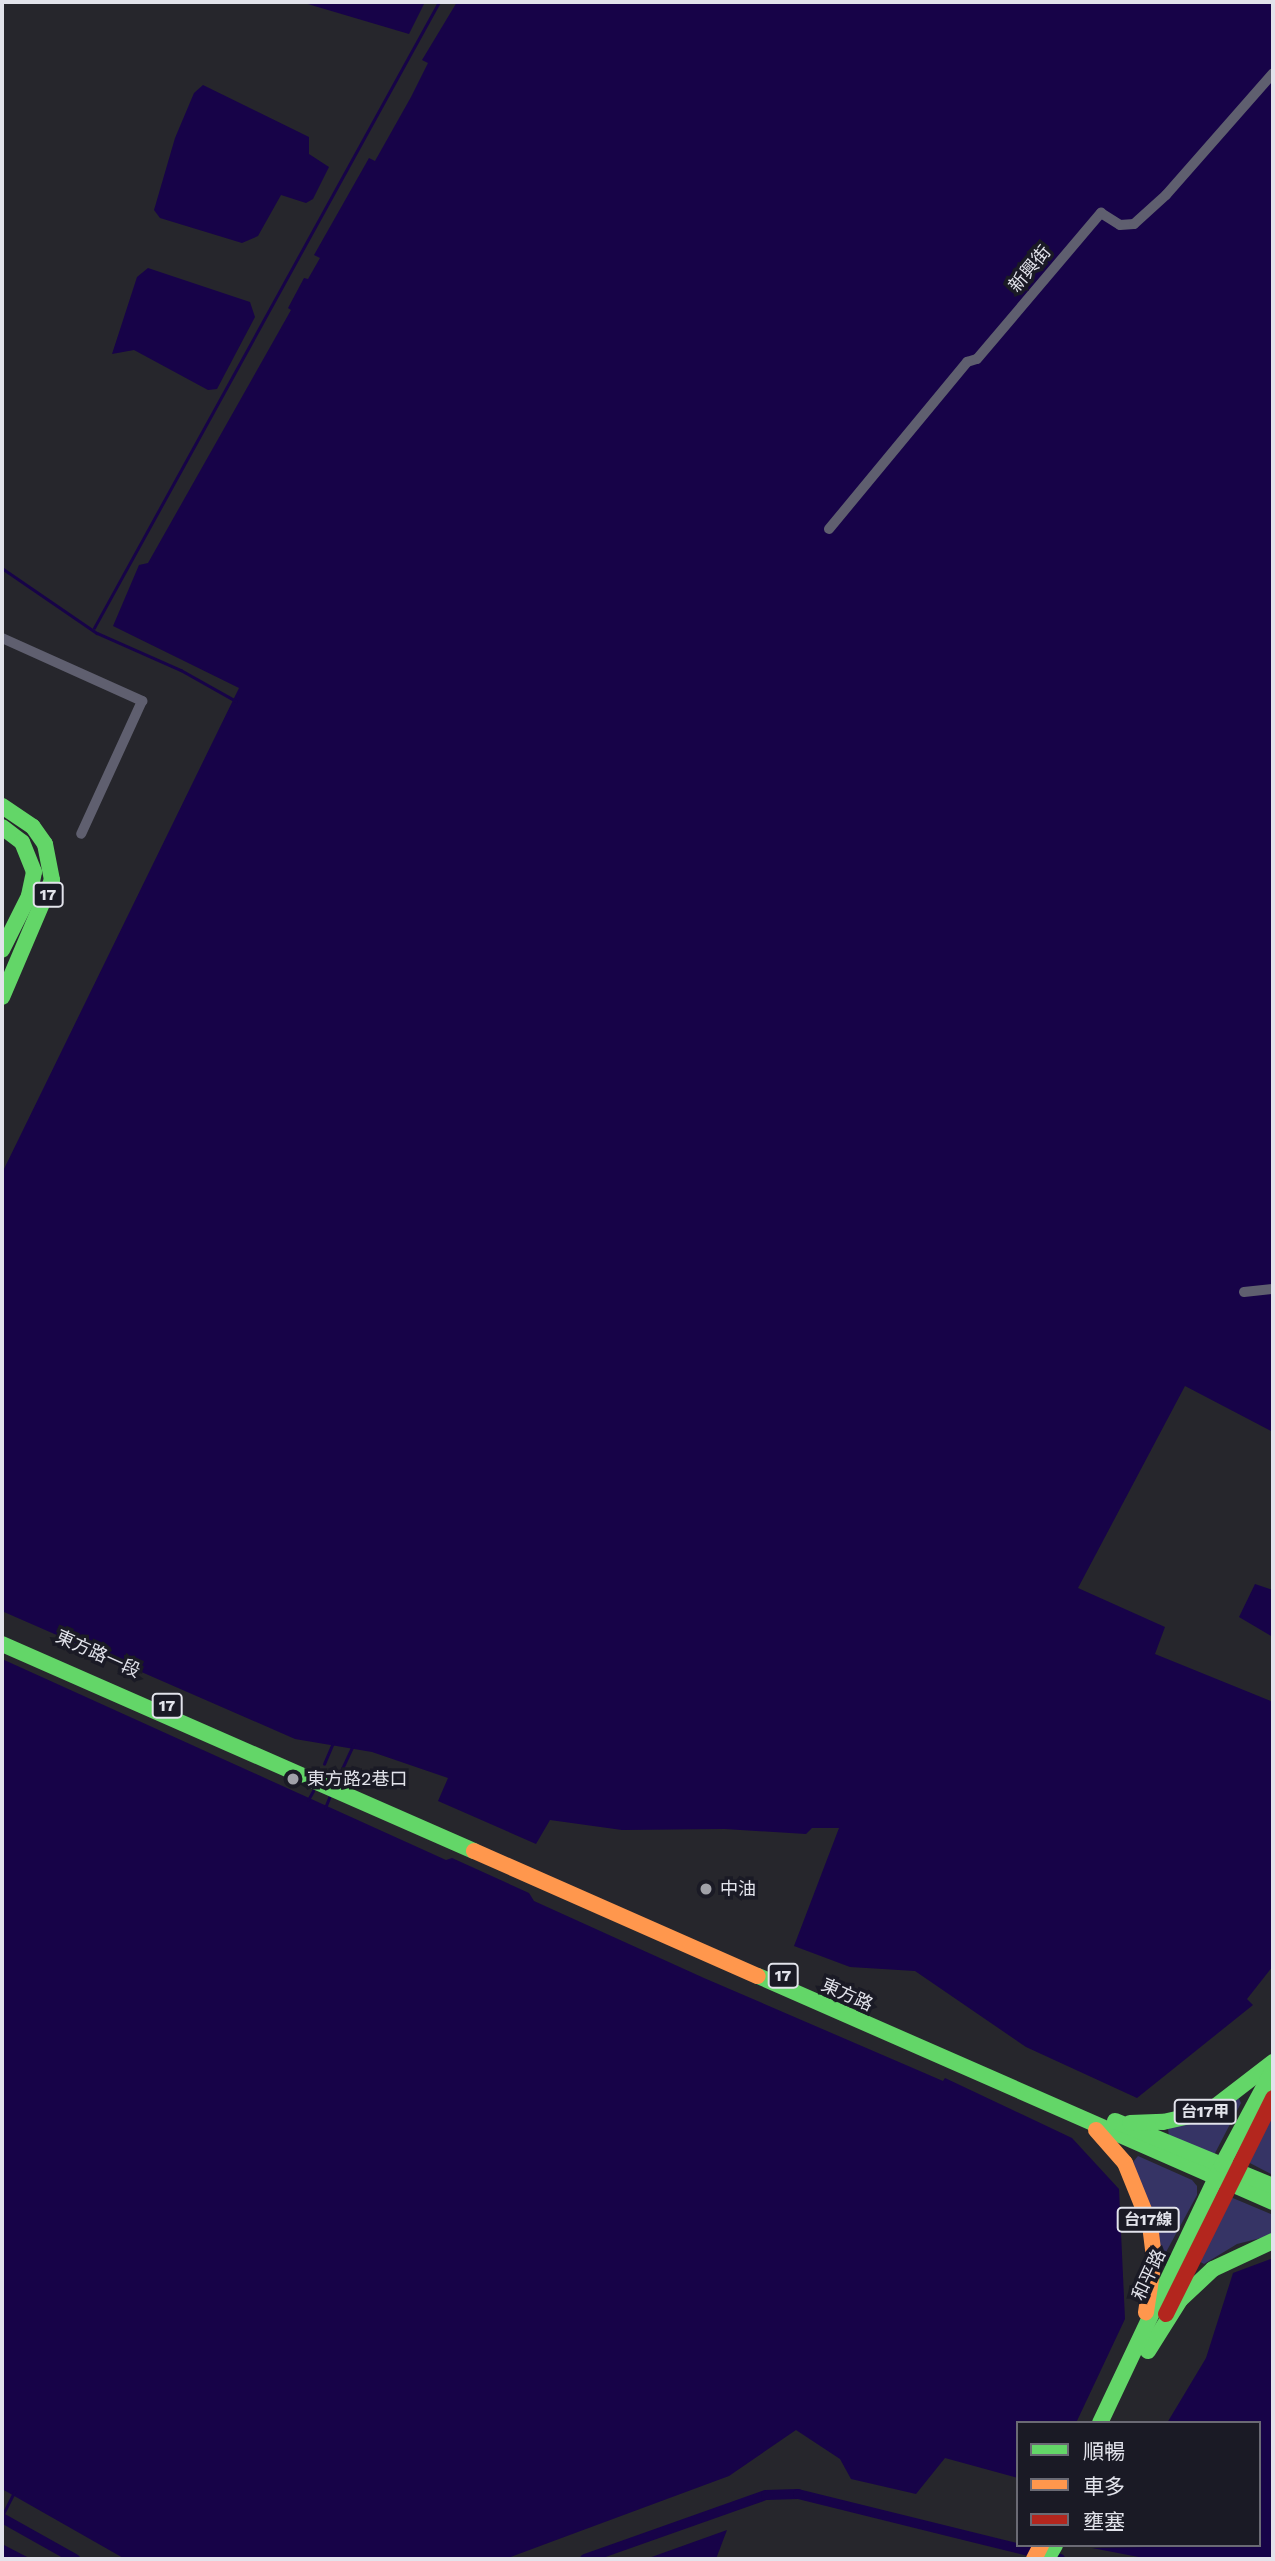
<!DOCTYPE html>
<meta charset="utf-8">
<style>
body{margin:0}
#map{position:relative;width:1275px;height:2561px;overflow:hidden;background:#26262c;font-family:"Work Sans","Noto Sans TC",sans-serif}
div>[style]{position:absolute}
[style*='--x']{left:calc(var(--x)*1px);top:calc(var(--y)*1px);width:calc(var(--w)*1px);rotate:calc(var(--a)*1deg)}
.green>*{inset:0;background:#363465}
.water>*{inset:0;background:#170348}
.stream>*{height:2.5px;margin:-1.25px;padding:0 1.25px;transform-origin:1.25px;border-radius:1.25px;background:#170348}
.canal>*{height:10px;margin:-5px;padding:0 5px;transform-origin:5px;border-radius:5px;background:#170348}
.street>*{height:10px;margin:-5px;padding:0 5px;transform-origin:5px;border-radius:5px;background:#5f5f6f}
.fast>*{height:16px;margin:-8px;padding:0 8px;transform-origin:8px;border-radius:8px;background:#63d668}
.slow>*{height:16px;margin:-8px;padding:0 8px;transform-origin:8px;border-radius:8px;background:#ff974d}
.jam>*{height:16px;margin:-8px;padding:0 8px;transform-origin:8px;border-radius:8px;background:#b3261e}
.dots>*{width:19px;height:19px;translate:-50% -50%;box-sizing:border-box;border:4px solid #1a1a25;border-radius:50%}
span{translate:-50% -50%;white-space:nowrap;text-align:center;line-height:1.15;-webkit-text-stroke:7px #1a1a25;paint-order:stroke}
.shield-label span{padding:2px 5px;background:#1a1a25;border:2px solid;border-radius:5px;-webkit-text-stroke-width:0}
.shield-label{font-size:16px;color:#e2e3eb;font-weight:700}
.street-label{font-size:18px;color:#e2e3eb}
.poi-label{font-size:18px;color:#e2e3eb}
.left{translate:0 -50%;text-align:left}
.frame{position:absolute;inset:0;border:4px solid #e2e3eb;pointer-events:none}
.legend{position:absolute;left:1016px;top:2421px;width:245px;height:126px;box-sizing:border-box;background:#1a1a25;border:2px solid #6a6a74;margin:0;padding:9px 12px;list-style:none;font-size:21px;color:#e2e3eb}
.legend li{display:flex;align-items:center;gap:14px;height:35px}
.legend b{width:35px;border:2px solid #6a6a74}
</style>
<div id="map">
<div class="green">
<i style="clip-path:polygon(1238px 2097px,1241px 2103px,1214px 2155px,1169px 2136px,1168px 2129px)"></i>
<i style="clip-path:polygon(1273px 2108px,1273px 2175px,1246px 2161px)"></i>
<i style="clip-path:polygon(1138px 2156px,1192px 2180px,1197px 2186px,1197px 2195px,1165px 2254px,1160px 2255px,1133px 2162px)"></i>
<i style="clip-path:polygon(1228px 2196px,1273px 2215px,1273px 2235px,1237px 2244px,1204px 2264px,1197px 2260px)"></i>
</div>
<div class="water">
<i style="clip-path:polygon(301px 2px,425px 2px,409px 34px)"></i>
<i style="clip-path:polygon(457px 2px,1273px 2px,1273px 1432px,1185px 1386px,1078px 1588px,1165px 1627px,1155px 1654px,1273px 1702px,1273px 1966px,1247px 1999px,1253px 2005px,1137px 2098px,1026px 2047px,915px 1971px,850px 1967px,794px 1946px,839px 1828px,812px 1828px,806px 1834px,725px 1829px,622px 1830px,550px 1820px,536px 1844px,438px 1801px,448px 1778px,372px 1752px,295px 1739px,4px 1612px,2px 1606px,2px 1173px,239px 688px,113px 626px,139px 565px,148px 563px,291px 310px,288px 308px,304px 278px,308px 279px,320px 258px,314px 255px,369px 158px,375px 161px,411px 97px,428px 63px,422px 60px)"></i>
<i style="clip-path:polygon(203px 85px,309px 137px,309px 154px,329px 167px,313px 199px,306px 203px,281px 195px,258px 236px,242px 243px,160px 218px,154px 210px,175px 138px,194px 93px)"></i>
<i style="clip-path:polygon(148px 268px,250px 302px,255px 317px,217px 389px,208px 390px,134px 350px,112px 354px,137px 277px)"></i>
<i style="clip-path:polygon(1255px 1584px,1273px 1590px,1273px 1637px,1239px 1617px)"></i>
<i style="clip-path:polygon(2px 1659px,446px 1860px,452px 1858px,529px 1893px,534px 1901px,704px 1978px,943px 2081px,945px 2078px,1072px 2138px,1119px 2189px,1125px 2319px,1076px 2423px,1018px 2423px,1018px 2478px,945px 2458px,916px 2494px,851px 2479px,840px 2459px,796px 2430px,729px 2476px,505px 2559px,125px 2559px,2px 2489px)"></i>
<i style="clip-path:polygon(1273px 2258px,1273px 2559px,1149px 2559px,1092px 2548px,1259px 2545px,1259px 2423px,1167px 2423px,1206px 2358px,1233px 2273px)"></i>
<i style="clip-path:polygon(727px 2530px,716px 2559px,646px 2559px)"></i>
<i style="clip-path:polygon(2px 2544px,31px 2559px,2px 2559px)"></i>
</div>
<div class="stream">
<i style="--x:2;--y:568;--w:115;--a:34.4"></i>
<i style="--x:97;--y:633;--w:92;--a:23.8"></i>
<i style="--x:181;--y:670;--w:63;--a:29.4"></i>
<i style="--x:94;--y:628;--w:715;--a:-61.14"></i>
<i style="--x:324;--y:1764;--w:23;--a:-67"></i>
<i style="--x:341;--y:1771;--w:29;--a:-65"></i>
<i style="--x:308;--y:1800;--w:10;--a:-61"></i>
<i style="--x:325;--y:1808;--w:11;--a:-68"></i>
<i style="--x:2;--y:2516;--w:27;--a:-63"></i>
</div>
<div class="canal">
<i style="--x:2;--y:2518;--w:84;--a:29.3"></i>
<i style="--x:585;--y:2559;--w:192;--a:-19.5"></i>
<i style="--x:766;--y:2495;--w:32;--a:-2"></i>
<i style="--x:798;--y:2494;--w:270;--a:13.9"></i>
</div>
<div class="street">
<i style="--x:829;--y:529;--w:217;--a:-50.4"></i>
<i style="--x:967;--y:362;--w:10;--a:-17"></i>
<i style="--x:977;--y:359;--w:192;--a:-49.7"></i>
<i style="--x:1101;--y:213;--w:22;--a:32"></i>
<i style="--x:1120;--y:225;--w:14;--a:-4"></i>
<i style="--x:1134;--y:224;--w:43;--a:-42.2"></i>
<i style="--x:1166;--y:195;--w:162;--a:-48.7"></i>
<i style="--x:2;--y:638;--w:154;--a:24.2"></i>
<i style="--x:142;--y:701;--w:146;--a:114.6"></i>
<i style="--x:1244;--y:1292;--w:29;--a:-6"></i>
</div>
<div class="fast">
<i style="--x:2;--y:806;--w:37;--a:34"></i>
<i style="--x:33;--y:827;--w:21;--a:55"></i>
<i style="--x:45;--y:844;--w:37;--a:79"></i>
<i style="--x:52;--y:880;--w:127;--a:113.1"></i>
<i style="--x:2;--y:827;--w:25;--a:37"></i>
<i style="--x:22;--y:842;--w:32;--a:68"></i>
<i style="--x:34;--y:872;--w:25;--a:102"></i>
<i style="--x:29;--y:896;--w:60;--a:116.6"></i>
<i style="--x:2;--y:1644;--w:515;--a:23.68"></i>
<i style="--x:758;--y:1976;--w:562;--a:23.69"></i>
<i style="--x:1115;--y:2121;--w:171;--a:22.4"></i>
<i style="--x:1130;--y:2123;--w:33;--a:-2"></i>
<i style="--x:1163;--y:2122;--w:46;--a:-12.5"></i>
<i style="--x:1208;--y:2112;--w:82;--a:-37.6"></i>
<i style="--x:1148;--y:2351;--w:60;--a:-57.9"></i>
<i style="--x:1180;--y:2300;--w:45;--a:-43.2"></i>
<i style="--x:1213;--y:2269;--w:66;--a:-25"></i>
<i style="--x:1100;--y:2423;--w:285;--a:-64.7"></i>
<i style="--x:1222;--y:2165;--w:108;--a:-61.8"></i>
<i style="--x:1047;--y:2559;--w:16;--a:-60"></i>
</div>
<div class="slow">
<i style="--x:474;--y:1851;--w:310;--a:23.8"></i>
<i style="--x:1096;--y:2130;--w:44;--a:48.7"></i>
<i style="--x:1125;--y:2163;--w:67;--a:68"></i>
<i style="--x:1150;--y:2225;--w:35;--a:83"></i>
<i style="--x:1154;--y:2260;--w:53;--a:98.7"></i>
<i style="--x:1034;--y:2559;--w:16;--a:-63"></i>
</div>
<div class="jam">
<i style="--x:1166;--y:2314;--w:241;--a:-63.6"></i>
</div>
<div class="dots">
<i style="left:293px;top:1779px;background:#a0a1a8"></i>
<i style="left:706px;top:1889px;background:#a0a1a8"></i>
</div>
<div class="shield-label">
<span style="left:48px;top:895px">17</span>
<span style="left:167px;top:1706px">17</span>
<span style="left:783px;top:1976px">17</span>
<span style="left:1205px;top:2112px">台17甲</span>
<span style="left:1148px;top:2220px">台17線</span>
</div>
<div class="street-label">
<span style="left:1030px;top:269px;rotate:-50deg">新興街</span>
<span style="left:98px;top:1654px;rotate:24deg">東方路一段</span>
<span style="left:847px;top:1995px;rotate:24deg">東方路</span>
<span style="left:1149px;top:2275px;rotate:-65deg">和平路</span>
</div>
<div class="poi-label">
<span class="left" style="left:307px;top:1779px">東方路2巷口</span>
<span class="left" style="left:720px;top:1889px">中油</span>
</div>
<div class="frame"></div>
<ul class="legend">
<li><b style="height:9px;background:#63d668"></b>順暢</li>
<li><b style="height:9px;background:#ff974d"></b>車多</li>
<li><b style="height:9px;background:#b3261e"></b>壅塞</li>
</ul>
</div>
